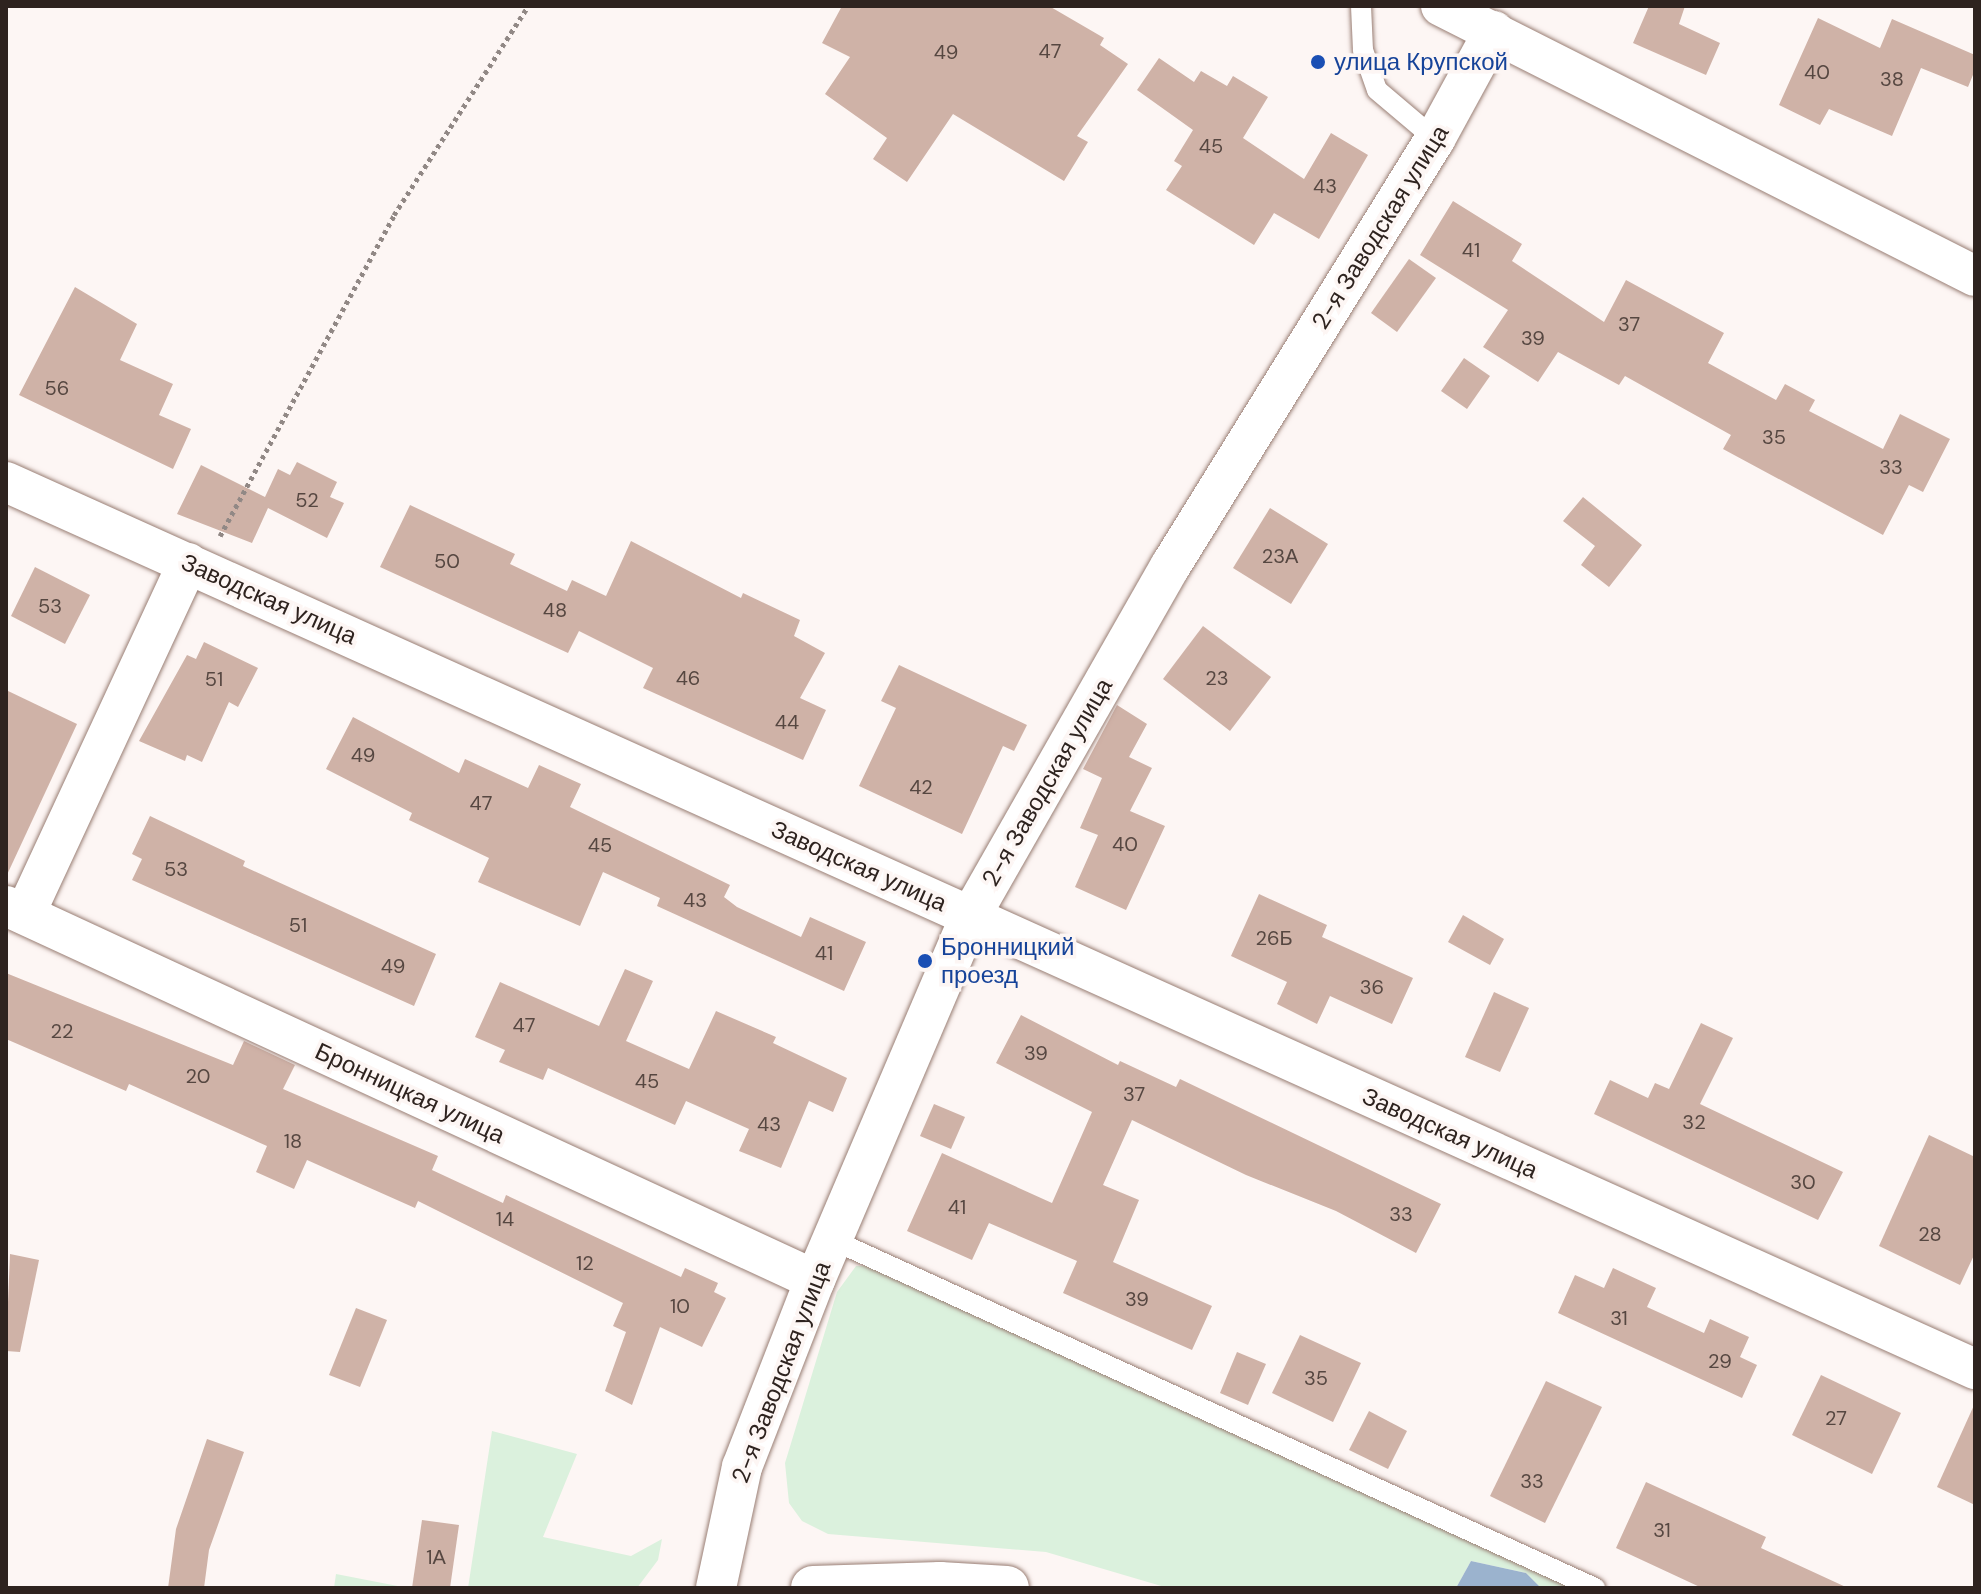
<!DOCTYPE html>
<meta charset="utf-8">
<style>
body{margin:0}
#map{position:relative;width:1981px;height:1594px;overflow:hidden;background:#fdf6f4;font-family:"DM Sans",sans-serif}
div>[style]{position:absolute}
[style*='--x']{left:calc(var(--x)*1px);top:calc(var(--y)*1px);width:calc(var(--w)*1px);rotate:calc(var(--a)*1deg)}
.green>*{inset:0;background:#dbf1dd}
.water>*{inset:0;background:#9bb3ce}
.building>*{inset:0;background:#cfb2a7}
.path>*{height:5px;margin-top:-2.5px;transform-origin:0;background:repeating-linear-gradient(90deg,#918885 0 4px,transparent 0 8px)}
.roads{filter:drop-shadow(0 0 2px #997e74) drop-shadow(0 0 2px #997e74)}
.service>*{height:20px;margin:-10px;padding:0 10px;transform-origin:10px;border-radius:10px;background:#fff}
.minor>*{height:40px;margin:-20px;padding:0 20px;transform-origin:20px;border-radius:20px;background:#fff}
.secondary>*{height:44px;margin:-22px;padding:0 22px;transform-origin:22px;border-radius:22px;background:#fff}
.dots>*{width:22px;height:22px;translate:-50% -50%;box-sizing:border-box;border:4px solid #fdf6f4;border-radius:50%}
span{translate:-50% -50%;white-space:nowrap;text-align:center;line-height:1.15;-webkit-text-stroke:7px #fdf6f4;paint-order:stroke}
.number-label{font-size:20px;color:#564741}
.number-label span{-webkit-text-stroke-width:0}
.transit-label{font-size:24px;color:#164399}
.left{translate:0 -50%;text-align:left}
.street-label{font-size:24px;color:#2e231f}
.frame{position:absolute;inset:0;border:8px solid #2e231f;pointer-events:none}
</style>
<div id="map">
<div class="green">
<i style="clip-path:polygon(856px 1266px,873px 1266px,1572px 1588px,1541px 1588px,1526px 1573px,1471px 1561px,1456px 1588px,1168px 1588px,1046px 1552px,828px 1534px,802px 1521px,789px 1503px,785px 1463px,837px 1292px)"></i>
<i style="clip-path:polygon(492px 1431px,577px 1454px,543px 1537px,631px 1556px,662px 1539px,658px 1560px,637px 1588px,468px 1588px)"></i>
<i style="clip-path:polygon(336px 1574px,408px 1588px,334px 1588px)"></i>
</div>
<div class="water">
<i style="clip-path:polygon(1471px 1561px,1526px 1573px,1541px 1588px,1456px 1588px)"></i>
</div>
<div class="building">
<i style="clip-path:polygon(842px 6px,1049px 6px,1104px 38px,1100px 45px,1128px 64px,1077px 136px,1088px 142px,1064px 181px,953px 114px,907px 182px,873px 159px,887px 138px,825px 94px,850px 57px,822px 43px)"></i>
<i style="clip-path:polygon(1649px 6px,1685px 6px,1679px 24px,1720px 43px,1706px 75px,1633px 43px)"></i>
<i style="clip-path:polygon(1818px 18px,1880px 48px,1892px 19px,1975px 55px,1975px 70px,1968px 87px,1921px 68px,1892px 136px,1829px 109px,1820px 125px,1779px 105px)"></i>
<i style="clip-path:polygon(1159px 58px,1194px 82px,1201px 71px,1227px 86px,1233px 76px,1268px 97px,1243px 138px,1304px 179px,1331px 133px,1368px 155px,1319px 239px,1274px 213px,1254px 245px,1166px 190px,1182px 166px,1174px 161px,1193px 130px,1137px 90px)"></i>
<i style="clip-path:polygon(1453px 201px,1522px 244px,1512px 261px,1604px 322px,1626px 280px,1724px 333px,1708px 363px,1776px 400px,1785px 384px,1815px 400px,1809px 411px,1883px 449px,1900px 414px,1950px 439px,1923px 492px,1909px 485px,1883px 535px,1723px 449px,1731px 435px,1625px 376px,1619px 385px,1558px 352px,1538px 382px,1483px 347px,1508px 310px,1420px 255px)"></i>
<i style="clip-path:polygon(1409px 259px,1436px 278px,1397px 332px,1371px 313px)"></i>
<i style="clip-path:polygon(75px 287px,137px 324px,120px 360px,173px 384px,159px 415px,191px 429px,173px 469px,19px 395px)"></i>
<i style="clip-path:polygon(1464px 358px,1490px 376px,1467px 409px,1441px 391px)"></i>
<i style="clip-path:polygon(297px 462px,337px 482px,330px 497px,344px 503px,327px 538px,268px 508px,252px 543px,177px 514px,201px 465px,265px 497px,278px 469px,290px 475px)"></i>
<i style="clip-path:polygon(1583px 497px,1642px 545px,1609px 587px,1581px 565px,1595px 546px,1563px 521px)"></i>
<i style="clip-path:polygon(410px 505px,515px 554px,510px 564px,567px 591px,572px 580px,606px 596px,631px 541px,741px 598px,743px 593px,800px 620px,794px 636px,825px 653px,800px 698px,826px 710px,803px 760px,643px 688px,653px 668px,579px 631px,568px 653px,380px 567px)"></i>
<i style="clip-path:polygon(1270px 508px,1328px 544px,1291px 604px,1233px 568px)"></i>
<i style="clip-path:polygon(35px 567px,90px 595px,65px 644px,11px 616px)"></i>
<i style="clip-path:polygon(1203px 626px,1271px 677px,1230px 731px,1163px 679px)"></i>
<i style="clip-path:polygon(204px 642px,258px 668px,238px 707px,229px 702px,202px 762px,187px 755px,185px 761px,139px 741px,187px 655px,196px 659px)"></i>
<i style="clip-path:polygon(899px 665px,1027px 725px,1014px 751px,1003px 746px,962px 834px,859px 786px,896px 708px,881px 701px)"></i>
<i style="clip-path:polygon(6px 690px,77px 724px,6px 877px)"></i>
<i style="clip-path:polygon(1117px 705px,1147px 724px,1129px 757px,1152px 768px,1130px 811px,1165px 826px,1126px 910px,1075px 887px,1098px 835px,1080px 828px,1102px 778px,1083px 769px)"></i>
<i style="clip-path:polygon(353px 717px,459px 773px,465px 759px,528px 788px,539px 765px,581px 784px,570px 807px,730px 885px,724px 897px,737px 907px,801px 937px,810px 917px,866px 942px,844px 991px,657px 906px,660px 898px,603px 872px,580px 926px,478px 882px,489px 858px,409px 820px,412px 813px,326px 769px)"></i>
<i style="clip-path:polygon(150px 816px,245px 861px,243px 866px,436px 954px,414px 1006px,132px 880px,142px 859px,132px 854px)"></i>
<i style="clip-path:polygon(1259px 894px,1327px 925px,1322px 937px,1413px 978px,1392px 1024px,1330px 996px,1317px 1024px,1277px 1004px,1287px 982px,1231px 956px)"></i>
<i style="clip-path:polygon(1463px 915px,1504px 939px,1490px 965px,1448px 942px)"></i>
<i style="clip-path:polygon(625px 969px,653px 981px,626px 1041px,689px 1069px,716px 1011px,776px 1037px,773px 1043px,847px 1078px,833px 1112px,809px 1101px,781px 1168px,739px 1151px,749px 1129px,686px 1101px,675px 1125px,548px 1068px,543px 1080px,499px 1062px,505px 1050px,475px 1037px,500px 982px,599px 1026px)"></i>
<i style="clip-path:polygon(6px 973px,233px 1065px,244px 1041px,295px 1065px,283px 1089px,438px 1156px,432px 1170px,503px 1203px,506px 1195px,681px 1277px,685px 1268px,718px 1283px,714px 1292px,726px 1298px,702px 1347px,660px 1327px,632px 1405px,605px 1391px,626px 1332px,613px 1326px,623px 1303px,418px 1201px,415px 1208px,307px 1160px,294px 1189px,256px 1172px,267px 1146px,129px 1084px,126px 1091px,6px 1039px)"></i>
<i style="clip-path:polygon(1494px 992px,1529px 1008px,1500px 1072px,1465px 1057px)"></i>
<i style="clip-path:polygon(1021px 1015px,1118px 1065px,1120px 1061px,1176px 1087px,1180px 1079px,1441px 1204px,1416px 1253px,1336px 1211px,1246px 1175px,1132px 1120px,1103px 1185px,1139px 1200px,1113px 1262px,1212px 1306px,1192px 1350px,1063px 1293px,1077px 1261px,989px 1223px,972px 1260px,907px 1231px,942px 1153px,1052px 1203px,1092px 1112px,996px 1063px)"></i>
<i style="clip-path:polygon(1701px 1023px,1733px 1038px,1700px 1104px,1843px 1172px,1818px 1220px,1594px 1114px,1610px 1080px,1648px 1098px,1655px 1083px,1669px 1089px)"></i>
<i style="clip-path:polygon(934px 1104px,965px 1117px,951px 1149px,920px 1136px)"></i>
<i style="clip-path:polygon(1929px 1135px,1975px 1157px,1975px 1253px,1960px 1285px,1879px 1246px)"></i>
<i style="clip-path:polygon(10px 1254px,39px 1260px,20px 1352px,6px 1351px)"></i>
<i style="clip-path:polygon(1613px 1268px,1656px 1288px,1647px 1307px,1704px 1333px,1710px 1319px,1749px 1337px,1740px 1357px,1757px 1365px,1742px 1398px,1558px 1313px,1575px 1275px,1604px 1288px)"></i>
<i style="clip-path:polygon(356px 1308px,387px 1320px,360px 1387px,329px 1375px)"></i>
<i style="clip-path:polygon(1300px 1335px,1361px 1363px,1333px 1422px,1272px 1393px)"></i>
<i style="clip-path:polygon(1237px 1352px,1266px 1364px,1248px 1405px,1220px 1393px)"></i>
<i style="clip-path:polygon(1821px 1375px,1901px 1413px,1872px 1474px,1792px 1435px)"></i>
<i style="clip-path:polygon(1546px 1381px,1602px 1407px,1545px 1523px,1490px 1496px)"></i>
<i style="clip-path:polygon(1975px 1403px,1975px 1505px,1937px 1487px)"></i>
<i style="clip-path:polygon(1369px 1411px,1407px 1431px,1388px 1469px,1349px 1450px)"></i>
<i style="clip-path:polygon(207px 1439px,244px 1452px,209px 1550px,204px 1588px,168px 1588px,176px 1529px)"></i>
<i style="clip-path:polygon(1646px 1482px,1766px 1537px,1761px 1548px,1848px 1588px,1702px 1588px,1616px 1548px)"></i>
<i style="clip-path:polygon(422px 1520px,459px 1525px,450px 1588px,412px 1588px)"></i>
</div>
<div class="path">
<i style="--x:220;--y:536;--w:365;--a:-61.5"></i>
<i style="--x:394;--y:215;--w:248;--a:-57.3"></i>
</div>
<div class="roads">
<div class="service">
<i style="--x:1361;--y:6;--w:44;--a:87.4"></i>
<i style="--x:1363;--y:50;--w:42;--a:70.7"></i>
<i style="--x:1377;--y:90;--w:76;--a:40.2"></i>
<i style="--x:833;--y:1240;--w:838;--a:24.55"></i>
</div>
<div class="minor">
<i style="--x:1441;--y:6;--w:598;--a:26.82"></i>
<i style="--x:6;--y:482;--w:2160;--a:24.25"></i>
<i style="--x:6;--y:906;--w:891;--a:24.81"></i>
<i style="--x:25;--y:914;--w:387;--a:-65.1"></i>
<i style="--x:716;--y:1588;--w:124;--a:-77.9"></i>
<i style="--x:742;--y:1467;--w:201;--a:-68.7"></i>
<i style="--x:815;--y:1280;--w:395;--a:-66.9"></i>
<i style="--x:970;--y:917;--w:405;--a:-60.3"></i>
<i style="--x:1171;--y:565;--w:501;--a:-58.21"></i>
<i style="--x:1435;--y:139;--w:123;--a:-61.4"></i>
</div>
<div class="secondary">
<i style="--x:813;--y:1588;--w:127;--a:-1.8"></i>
<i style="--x:940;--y:1584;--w:67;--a:3.4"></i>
</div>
</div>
<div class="dots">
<i style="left:1318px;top:62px;background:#1a4fb4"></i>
<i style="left:925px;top:961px;background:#1a4fb4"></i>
</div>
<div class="number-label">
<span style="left:1050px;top:51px">47</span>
<span style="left:946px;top:52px">49</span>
<span style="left:1817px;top:72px">40</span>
<span style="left:1892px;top:79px">38</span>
<span style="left:1211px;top:146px">45</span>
<span style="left:1325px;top:186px">43</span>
<span style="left:1471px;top:250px">41</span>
<span style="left:1629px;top:324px">37</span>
<span style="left:1533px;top:338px">39</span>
<span style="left:57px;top:388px">56</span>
<span style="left:1774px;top:437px">35</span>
<span style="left:1891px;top:467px">33</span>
<span style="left:307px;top:500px">52</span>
<span style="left:1280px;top:556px">23А</span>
<span style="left:447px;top:561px">50</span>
<span style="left:50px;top:606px">53</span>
<span style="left:555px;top:610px">48</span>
<span style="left:688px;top:678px">46</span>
<span style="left:1217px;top:678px">23</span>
<span style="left:214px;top:679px">51</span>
<span style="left:787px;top:722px">44</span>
<span style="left:363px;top:755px">49</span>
<span style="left:921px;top:787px">42</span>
<span style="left:481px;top:803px">47</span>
<span style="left:1125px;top:844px">40</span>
<span style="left:600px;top:845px">45</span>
<span style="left:176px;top:869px">53</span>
<span style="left:695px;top:900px">43</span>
<span style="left:298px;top:925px">51</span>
<span style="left:1274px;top:938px">26Б</span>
<span style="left:824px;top:953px">41</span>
<span style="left:393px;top:966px">49</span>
<span style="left:1372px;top:987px">36</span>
<span style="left:524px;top:1025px">47</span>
<span style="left:62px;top:1031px">22</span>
<span style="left:1036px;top:1053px">39</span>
<span style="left:198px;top:1076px">20</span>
<span style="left:647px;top:1081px">45</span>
<span style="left:1134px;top:1094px">37</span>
<span style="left:1694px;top:1122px">32</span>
<span style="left:769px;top:1124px">43</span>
<span style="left:293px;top:1141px">18</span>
<span style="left:1803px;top:1182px">30</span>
<span style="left:957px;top:1207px">41</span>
<span style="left:1401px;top:1214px">33</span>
<span style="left:505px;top:1219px">14</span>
<span style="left:1930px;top:1234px">28</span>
<span style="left:585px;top:1263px">12</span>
<span style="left:1137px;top:1299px">39</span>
<span style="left:680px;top:1306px">10</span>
<span style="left:1619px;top:1318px">31</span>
<span style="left:1720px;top:1361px">29</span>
<span style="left:1316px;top:1378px">35</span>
<span style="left:1836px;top:1418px">27</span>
<span style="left:1532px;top:1481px">33</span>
<span style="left:1662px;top:1530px">31</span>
<span style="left:436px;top:1557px">1А</span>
</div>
<div class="transit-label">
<span class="left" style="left:1334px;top:62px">улица Крупской</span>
<span class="left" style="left:941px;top:961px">Бронницкий<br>проезд</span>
</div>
<div class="street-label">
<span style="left:1380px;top:227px;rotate:-58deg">2-я Заводская улица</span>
<span style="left:269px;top:599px;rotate:24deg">Заводская улица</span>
<span style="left:1047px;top:782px;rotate:-60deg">2-я Заводская улица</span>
<span style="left:859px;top:866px;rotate:24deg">Заводская улица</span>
<span style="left:410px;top:1093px;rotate:25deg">Бронницкая улица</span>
<span style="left:1450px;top:1133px;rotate:24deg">Заводская улица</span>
<span style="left:781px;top:1372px;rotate:-69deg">2-я Заводская улица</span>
</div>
<div class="frame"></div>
</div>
